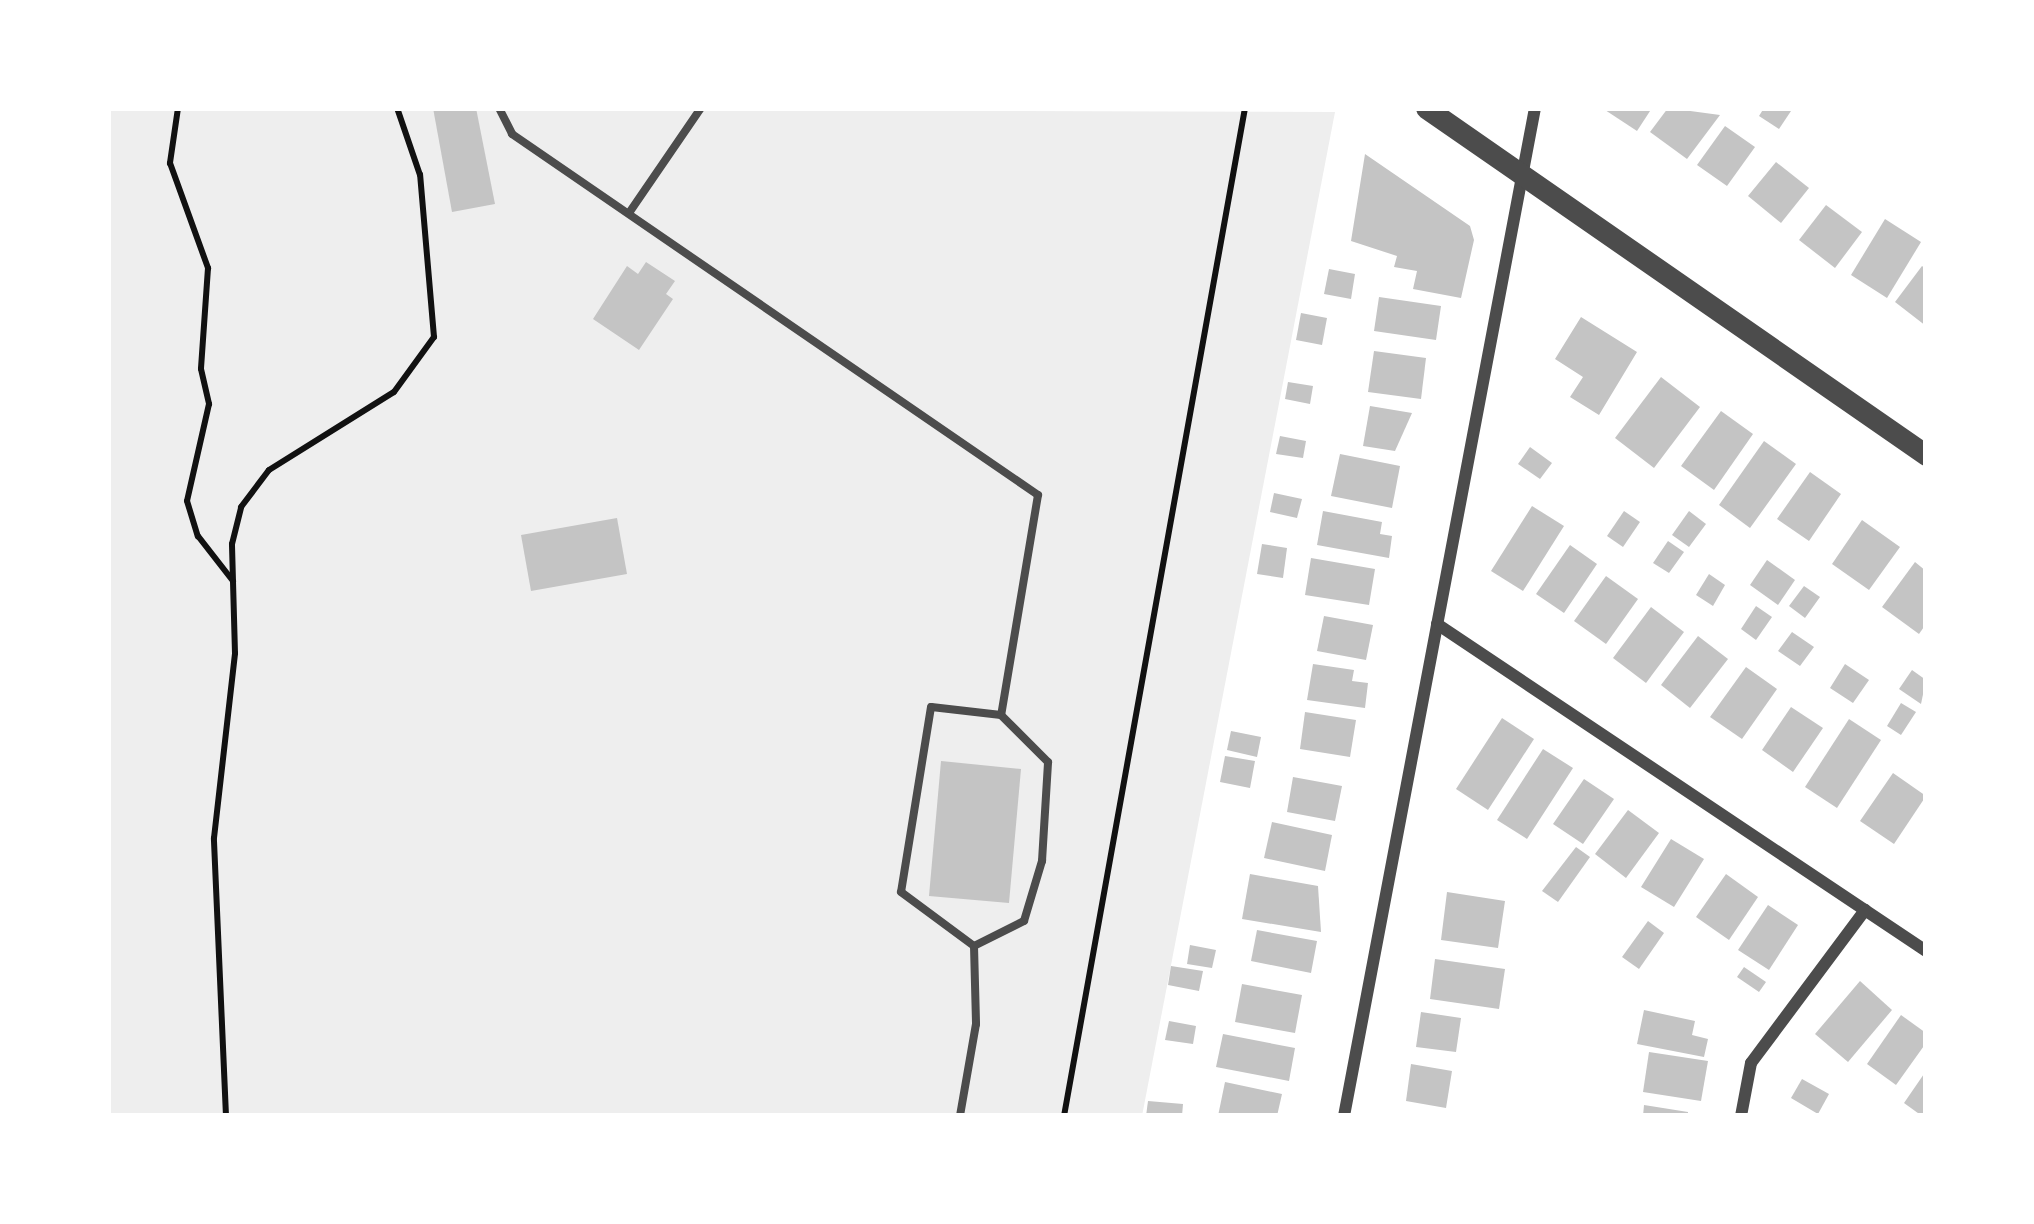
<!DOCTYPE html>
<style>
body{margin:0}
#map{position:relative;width:2034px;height:1224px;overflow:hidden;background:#fff;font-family:"Playfair Display",serif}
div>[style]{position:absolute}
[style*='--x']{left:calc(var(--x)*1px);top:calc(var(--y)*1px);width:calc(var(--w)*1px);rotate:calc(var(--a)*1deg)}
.green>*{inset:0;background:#eee}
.building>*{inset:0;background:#c4c4c4}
.path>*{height:6px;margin:-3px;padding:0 3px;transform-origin:3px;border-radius:3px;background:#111}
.service>*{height:8px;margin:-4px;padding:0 4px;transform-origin:4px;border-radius:4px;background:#4c4c4c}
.minor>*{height:12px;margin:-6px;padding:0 6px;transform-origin:6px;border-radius:6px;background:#4c4c4c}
.tertiary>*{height:21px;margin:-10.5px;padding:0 10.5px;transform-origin:10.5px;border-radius:10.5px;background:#4c4c4c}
span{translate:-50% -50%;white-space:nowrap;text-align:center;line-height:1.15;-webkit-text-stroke:12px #fff;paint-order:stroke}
.frame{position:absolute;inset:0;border:111px solid #fff;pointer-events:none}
</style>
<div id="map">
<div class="green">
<i style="clip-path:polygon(108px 108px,1335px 112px,1142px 1116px,108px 1116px)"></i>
</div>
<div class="building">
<i style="clip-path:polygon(433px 108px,476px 108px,495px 204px,452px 212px)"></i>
<i style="clip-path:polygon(1602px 108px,1652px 108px,1637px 131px)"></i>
<i style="clip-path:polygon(1668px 108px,1720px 115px,1687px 159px,1650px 132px)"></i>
<i style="clip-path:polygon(1764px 108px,1793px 108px,1779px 129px,1759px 116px)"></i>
<i style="clip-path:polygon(1725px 126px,1755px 147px,1727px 186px,1697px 165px)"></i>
<i style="clip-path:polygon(1365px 154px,1470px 226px,1474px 240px,1461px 298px,1413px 289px,1417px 271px,1394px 267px,1397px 256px,1351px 241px)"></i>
<i style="clip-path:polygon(1776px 162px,1809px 188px,1781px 223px,1748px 196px)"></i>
<i style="clip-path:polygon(1826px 205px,1862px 232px,1835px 268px,1799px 240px)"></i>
<i style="clip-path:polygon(1885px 219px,1921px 242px,1887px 298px,1851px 275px)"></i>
<i style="clip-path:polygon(646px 262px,675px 281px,666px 294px,673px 299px,639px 350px,593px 319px,627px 266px,638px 274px)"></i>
<i style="clip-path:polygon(1922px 266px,1926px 269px,1926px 326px,1895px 302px)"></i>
<i style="clip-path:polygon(1329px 269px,1355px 274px,1351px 299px,1324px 294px)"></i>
<i style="clip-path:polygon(1379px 297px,1441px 306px,1436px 340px,1374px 331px)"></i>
<i style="clip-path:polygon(1301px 313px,1327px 318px,1322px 345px,1296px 340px)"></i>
<i style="clip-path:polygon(1581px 317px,1637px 352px,1599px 415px,1570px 397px,1583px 377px,1555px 359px)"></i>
<i style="clip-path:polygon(1374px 351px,1426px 358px,1421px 399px,1368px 392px)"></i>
<i style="clip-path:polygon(1661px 377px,1700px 407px,1654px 468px,1615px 438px)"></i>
<i style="clip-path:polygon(1288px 382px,1313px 386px,1310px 404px,1285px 399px)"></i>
<i style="clip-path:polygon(1370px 406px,1412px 413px,1395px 451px,1363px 446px)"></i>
<i style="clip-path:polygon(1721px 411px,1753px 434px,1714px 490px,1681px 466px)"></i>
<i style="clip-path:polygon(1280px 436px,1306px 441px,1303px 458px,1276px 454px)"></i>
<i style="clip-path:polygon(1764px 441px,1796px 464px,1750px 528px,1719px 505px)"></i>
<i style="clip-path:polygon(1530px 447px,1552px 463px,1540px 479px,1518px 464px)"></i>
<i style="clip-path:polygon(1340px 454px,1400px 466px,1392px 508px,1331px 496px)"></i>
<i style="clip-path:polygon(1810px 472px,1841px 494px,1809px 541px,1777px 519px)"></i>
<i style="clip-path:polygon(1274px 493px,1302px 499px,1297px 518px,1270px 512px)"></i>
<i style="clip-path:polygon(1532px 506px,1564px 526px,1523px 591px,1491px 571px)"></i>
<i style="clip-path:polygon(1323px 511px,1382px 522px,1380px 534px,1392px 536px,1389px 558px,1317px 545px)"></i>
<i style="clip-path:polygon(1624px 511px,1640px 522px,1623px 547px,1607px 536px)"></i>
<i style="clip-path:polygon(1689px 511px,1706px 524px,1689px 547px,1672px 535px)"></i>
<i style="clip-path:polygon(617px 518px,627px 574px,531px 591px,521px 535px)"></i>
<i style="clip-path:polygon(1862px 520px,1900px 547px,1869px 590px,1832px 564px)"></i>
<i style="clip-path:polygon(1668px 541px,1684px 552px,1669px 573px,1653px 563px)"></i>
<i style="clip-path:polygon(1262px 544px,1287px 548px,1283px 578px,1257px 574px)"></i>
<i style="clip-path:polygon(1570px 545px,1597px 564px,1564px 613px,1536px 594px)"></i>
<i style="clip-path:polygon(1311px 558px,1375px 569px,1369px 605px,1305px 595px)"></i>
<i style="clip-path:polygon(1767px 560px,1795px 580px,1778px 605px,1750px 585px)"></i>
<i style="clip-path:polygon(1915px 562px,1926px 571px,1926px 624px,1919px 634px,1882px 607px)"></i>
<i style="clip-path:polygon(1709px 574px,1725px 585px,1713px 606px,1696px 595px)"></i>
<i style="clip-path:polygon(1606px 576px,1638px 599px,1606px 644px,1574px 621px)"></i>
<i style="clip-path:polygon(1804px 586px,1820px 597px,1805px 618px,1789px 606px)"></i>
<i style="clip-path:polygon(1756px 606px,1772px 617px,1756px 640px,1741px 629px)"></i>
<i style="clip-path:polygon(1651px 607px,1684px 632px,1646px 683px,1613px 658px)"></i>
<i style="clip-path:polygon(1324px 616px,1373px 625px,1366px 660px,1317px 651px)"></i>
<i style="clip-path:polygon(1792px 632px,1814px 647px,1800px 666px,1778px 651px)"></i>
<i style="clip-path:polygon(1698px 636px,1728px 659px,1690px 708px,1661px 685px)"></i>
<i style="clip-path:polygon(1313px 664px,1354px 670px,1352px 681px,1368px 683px,1365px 708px,1307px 700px)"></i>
<i style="clip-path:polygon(1845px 664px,1869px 680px,1853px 703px,1830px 688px)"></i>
<i style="clip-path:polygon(1746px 667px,1777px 689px,1742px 739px,1710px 717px)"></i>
<i style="clip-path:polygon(1912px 670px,1926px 680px,1921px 704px,1899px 689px)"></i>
<i style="clip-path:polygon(1901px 703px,1916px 712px,1901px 735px,1887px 726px)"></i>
<i style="clip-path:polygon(1791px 707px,1823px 728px,1793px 772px,1762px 750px)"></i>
<i style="clip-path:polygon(1305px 712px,1356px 720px,1350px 757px,1300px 749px)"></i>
<i style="clip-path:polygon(1502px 718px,1534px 739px,1488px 810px,1456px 789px)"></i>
<i style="clip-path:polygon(1849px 719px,1881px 740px,1837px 808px,1805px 787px)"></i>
<i style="clip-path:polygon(1231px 731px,1261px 737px,1257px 757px,1227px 750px)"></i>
<i style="clip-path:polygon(1543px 749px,1573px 768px,1527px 839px,1497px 820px)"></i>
<i style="clip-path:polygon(1225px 756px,1255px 761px,1250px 788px,1220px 782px)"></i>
<i style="clip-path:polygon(941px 761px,1021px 769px,1009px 903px,929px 896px)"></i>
<i style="clip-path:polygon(1893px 773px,1926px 796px,1894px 844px,1860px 821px)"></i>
<i style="clip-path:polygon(1293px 777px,1342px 786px,1335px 821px,1287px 812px)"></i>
<i style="clip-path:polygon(1584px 779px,1614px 799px,1583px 844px,1553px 824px)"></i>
<i style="clip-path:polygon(1628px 810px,1659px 833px,1626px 878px,1595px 854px)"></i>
<i style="clip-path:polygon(1272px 822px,1332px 835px,1325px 871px,1264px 858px)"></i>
<i style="clip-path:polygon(1671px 839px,1704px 859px,1674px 907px,1641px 887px)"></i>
<i style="clip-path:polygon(1576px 847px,1590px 857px,1558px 902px,1542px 891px)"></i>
<i style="clip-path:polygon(1250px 874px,1318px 886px,1321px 932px,1242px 919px)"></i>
<i style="clip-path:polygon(1726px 874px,1758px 897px,1729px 940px,1696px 917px)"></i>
<i style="clip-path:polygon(1447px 892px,1505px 901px,1498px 948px,1441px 940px)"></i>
<i style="clip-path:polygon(1768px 905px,1798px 925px,1769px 970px,1738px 950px)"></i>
<i style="clip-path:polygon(1648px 921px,1664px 933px,1639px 969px,1622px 957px)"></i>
<i style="clip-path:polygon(1257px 930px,1317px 941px,1311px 973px,1251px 961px)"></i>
<i style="clip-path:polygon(1190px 945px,1216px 950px,1212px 968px,1187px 964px)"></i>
<i style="clip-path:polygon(1435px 959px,1505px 969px,1499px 1009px,1430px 999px)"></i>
<i style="clip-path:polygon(1171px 966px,1203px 971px,1199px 991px,1168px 985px)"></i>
<i style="clip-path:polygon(1744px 967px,1766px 982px,1759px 992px,1737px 977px)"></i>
<i style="clip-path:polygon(1860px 981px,1892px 1010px,1848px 1062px,1815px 1034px)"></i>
<i style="clip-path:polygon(1242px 984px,1302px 995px,1295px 1033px,1235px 1022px)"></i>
<i style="clip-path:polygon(1644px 1010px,1695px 1021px,1692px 1035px,1708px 1039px,1704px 1057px,1637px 1044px)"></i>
<i style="clip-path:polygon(1421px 1012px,1461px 1018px,1456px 1052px,1416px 1047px)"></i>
<i style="clip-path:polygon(1901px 1015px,1926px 1033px,1926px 1043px,1896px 1085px,1867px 1064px)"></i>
<i style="clip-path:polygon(1169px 1021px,1196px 1026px,1193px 1044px,1165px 1040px)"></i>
<i style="clip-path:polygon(1223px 1034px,1295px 1048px,1289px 1081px,1216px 1067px)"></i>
<i style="clip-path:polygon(1649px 1052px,1708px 1061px,1701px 1101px,1643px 1092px)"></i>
<i style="clip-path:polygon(1411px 1064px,1452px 1071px,1446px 1108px,1406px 1101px)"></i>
<i style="clip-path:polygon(1926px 1071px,1926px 1116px,1922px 1116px,1904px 1103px)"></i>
<i style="clip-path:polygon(1802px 1079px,1829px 1094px,1818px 1114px,1791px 1098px)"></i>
<i style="clip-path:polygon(1225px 1082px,1282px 1094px,1277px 1116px,1218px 1116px)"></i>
<i style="clip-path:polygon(1148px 1101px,1183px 1104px,1182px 1116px,1146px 1116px)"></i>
<i style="clip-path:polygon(1644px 1105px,1688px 1112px,1688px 1116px,1643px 1116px)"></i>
</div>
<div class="path">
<i style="--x:178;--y:108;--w:56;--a:98.3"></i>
<i style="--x:170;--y:163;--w:112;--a:70.1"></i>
<i style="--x:208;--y:268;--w:101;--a:94"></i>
<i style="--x:201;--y:369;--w:36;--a:77"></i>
<i style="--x:209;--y:404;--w:99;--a:102.8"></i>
<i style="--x:187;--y:501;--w:37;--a:73"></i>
<i style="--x:198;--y:536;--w:57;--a:52.1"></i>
<i style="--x:226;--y:1116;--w:278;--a:-92.5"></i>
<i style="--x:214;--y:838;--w:186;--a:-83.5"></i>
<i style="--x:235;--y:653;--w:109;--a:-91.6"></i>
<i style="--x:232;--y:544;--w:38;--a:-76"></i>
<i style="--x:241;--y:507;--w:46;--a:-52.9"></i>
<i style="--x:269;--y:470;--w:147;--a:-32"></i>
<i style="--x:394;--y:392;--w:68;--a:-54"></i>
<i style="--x:434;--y:337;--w:163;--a:-94.9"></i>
<i style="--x:420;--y:175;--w:71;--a:-108.9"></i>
<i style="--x:1064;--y:1116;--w:1024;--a:-79.82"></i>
</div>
<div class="service">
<i style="--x:499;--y:108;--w:29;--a:63"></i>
<i style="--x:512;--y:134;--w:638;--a:34.46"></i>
<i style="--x:1038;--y:495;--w:223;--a:99.5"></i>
<i style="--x:1001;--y:715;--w:70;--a:-173.5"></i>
<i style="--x:931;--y:707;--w:187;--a:99.2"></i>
<i style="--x:901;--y:892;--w:91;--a:36.5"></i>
<i style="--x:974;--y:946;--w:78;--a:88.5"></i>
<i style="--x:976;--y:1024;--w:93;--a:99.9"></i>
<i style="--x:629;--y:213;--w:127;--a:-55.6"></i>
<i style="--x:974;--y:946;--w:56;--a:-26.6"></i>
<i style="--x:1024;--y:921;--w:63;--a:-73.3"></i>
<i style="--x:1042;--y:861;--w:99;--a:-86.5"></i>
<i style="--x:1048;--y:762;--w:66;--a:-135"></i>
</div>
<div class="minor">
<i style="--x:1437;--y:624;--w:588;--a:33.77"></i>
<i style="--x:1344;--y:1116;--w:1026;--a:-79.27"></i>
<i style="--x:1741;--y:1116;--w:54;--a:-79.3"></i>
<i style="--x:1751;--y:1063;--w:191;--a:-53.3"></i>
</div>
<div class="tertiary">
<i style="--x:1426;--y:108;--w:609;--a:34.76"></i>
</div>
<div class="frame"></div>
</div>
